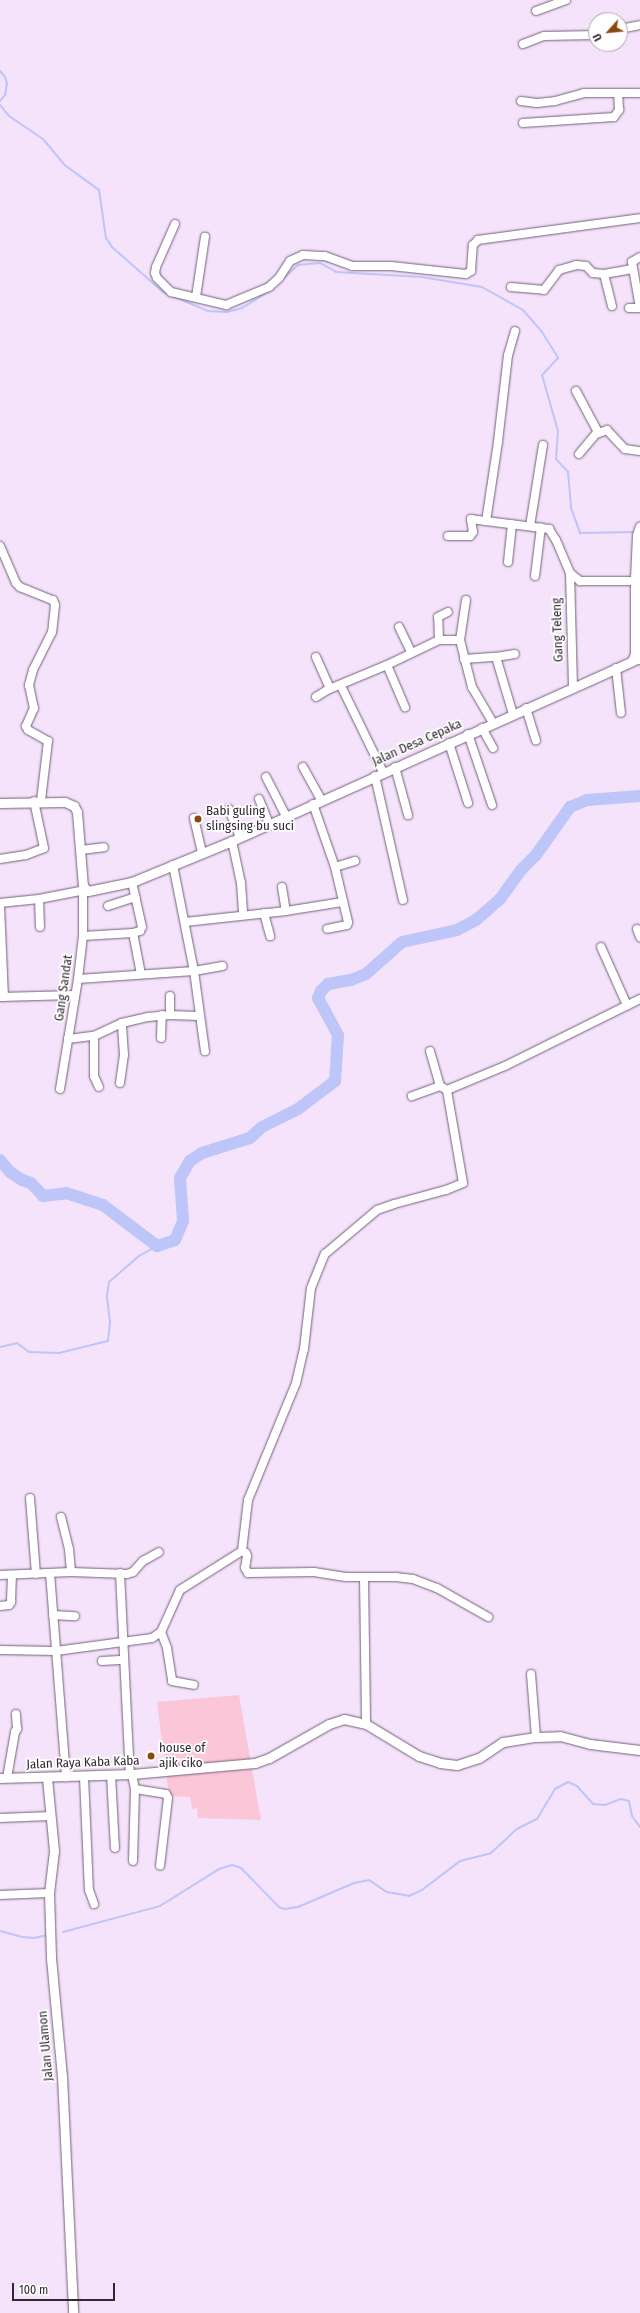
<!DOCTYPE html>
<style>
body{margin:0}
#map{position:relative;width:640px;height:2313px;overflow:hidden;background:#f5e2fb;font-family:"Fira Sans Condensed",sans-serif}
div>[style]{position:absolute}
[style*='--x']{left:calc(var(--x)*1px);top:calc(var(--y)*1px);width:calc(var(--w)*1px);rotate:calc(var(--a)*1deg)}
.green>*{inset:0;background:#fbc6d7}
.stream>*{height:2px;margin:-1px;padding:0 1px;transform-origin:1px;border-radius:1px;background:#bdc5f9}
.river>*{height:12px;margin:-6px;padding:0 6px;transform-origin:6px;border-radius:6px;background:#bdc5f9}
.roads{filter:drop-shadow(0 0 1px #716177) drop-shadow(0 0 1px #716177)}
.minor>*{height:8px;margin:-4px;padding:0 4px;transform-origin:4px;border-radius:4px;background:#fff}
.tertiary>*{height:9px;margin:-4.5px;padding:0 4.5px;transform-origin:4.5px;border-radius:4.5px;background:#fff}
.dots>*{width:11px;height:11px;translate:-50% -50%;box-sizing:border-box;border:2px solid #fff;border-radius:50%}
span{translate:-50% -50%;white-space:nowrap;text-align:center;line-height:1.15;-webkit-text-stroke:3.5px #fff;paint-order:stroke}
.street-label{font-size:13px;color:#302932}
.poi-label{font-size:13px;color:#302932}
.left{translate:0 -50%;text-align:left}
.north{position:absolute;left:588px;top:12px;width:40px;height:40px;box-sizing:border-box;background:#fff;border:1px solid #aca9ad;border-radius:50%;rotate:243deg;font-size:11px;font-weight:700;line-height:16px;text-align:center;color:#302932}
.north::after{content:'';display:block;margin:auto;width:14px;height:18px;background:#894b0d;clip-path:polygon(50% 0,100% 100%,50% 72%,0 100%)}
.scale{position:absolute;left:12px;top:2283px;width:103px;height:18px;box-sizing:border-box;border:2px solid #302932;border-top:0;padding-left:5px;font-size:12px;line-height:14px;white-space:nowrap;color:#302932;-webkit-text-stroke:3px #fff;paint-order:stroke}
</style>
<div id="map">
<div class="green">
<i style="clip-path:polygon(239px 1695px,261px 1820px,198px 1818px,197px 1808px,192px 1809px,190px 1797px,169px 1796px,157px 1702px)"></i>
</div>
<div class="stream">
<i style="--x:0;--y:71;--w:8;--a:50"></i>
<i style="--x:5;--y:77;--w:6;--a:72"></i>
<i style="--x:7;--y:83;--w:12;--a:99"></i>
<i style="--x:5;--y:95;--w:8;--a:130"></i>
<i style="--x:0;--y:105;--w:14;--a:51"></i>
<i style="--x:9;--y:116;--w:41;--a:34.1"></i>
<i style="--x:43;--y:139;--w:35;--a:50"></i>
<i style="--x:66;--y:166;--w:41;--a:36"></i>
<i style="--x:99;--y:190;--w:49;--a:81.7"></i>
<i style="--x:106;--y:238;--w:11;--a:56"></i>
<i style="--x:112;--y:247;--w:68;--a:41.4"></i>
<i style="--x:163;--y:292;--w:49;--a:22.9"></i>
<i style="--x:208;--y:311;--w:19;--a:3"></i>
<i style="--x:227;--y:312;--w:16;--a:-15"></i>
<i style="--x:242;--y:308;--w:34;--a:-32"></i>
<i style="--x:285;--y:277;--w:18;--a:-43"></i>
<i style="--x:298;--y:265;--w:22;--a:-5"></i>
<i style="--x:320;--y:263;--w:18;--a:29"></i>
<i style="--x:336;--y:272;--w:86;--a:3.3"></i>
<i style="--x:422;--y:277;--w:61;--a:9.5"></i>
<i style="--x:482;--y:287;--w:47;--a:29.3"></i>
<i style="--x:523;--y:310;--w:29;--a:49"></i>
<i style="--x:542;--y:332;--w:31;--a:58"></i>
<i style="--x:558;--y:358;--w:23;--a:133"></i>
<i style="--x:542;--y:375;--w:58;--a:74.1"></i>
<i style="--x:558;--y:431;--w:28;--a:94"></i>
<i style="--x:556;--y:459;--w:18;--a:47"></i>
<i style="--x:568;--y:472;--w:36;--a:85"></i>
<i style="--x:571;--y:508;--w:27;--a:70"></i>
<i style="--x:580;--y:533;--w:55;--a:-1"></i>
<i style="--x:0;--y:1347;--w:17;--a:-13"></i>
<i style="--x:17;--y:1343;--w:15;--a:37"></i>
<i style="--x:29;--y:1352;--w:30;--a:2"></i>
<i style="--x:59;--y:1353;--w:50;--a:-13.8"></i>
<i style="--x:108;--y:1341;--w:19;--a:-84"></i>
<i style="--x:110;--y:1322;--w:26;--a:-97"></i>
<i style="--x:107;--y:1296;--w:14;--a:-82"></i>
<i style="--x:109;--y:1282;--w:40;--a:-41"></i>
<i style="--x:139;--y:1256;--w:21;--a:-29"></i>
<i style="--x:0;--y:1931;--w:23;--a:15"></i>
<i style="--x:22;--y:1937;--w:12;--a:5"></i>
<i style="--x:34;--y:1938;--w:14;--a:-12"></i>
<i style="--x:63;--y:1932;--w:100;--a:-15"></i>
<i style="--x:160;--y:1906;--w:70;--a:-32.1"></i>
<i style="--x:219;--y:1869;--w:14;--a:-17"></i>
<i style="--x:232;--y:1865;--w:9;--a:18"></i>
<i style="--x:241;--y:1868;--w:54;--a:45.7"></i>
<i style="--x:279;--y:1907;--w:5;--a:22"></i>
<i style="--x:284;--y:1909;--w:14;--a:-8"></i>
<i style="--x:298;--y:1907;--w:61;--a:-23.2"></i>
<i style="--x:354;--y:1883;--w:15;--a:-11"></i>
<i style="--x:369;--y:1880;--w:22;--a:34"></i>
<i style="--x:387;--y:1892;--w:22;--a:10"></i>
<i style="--x:409;--y:1896;--w:14;--a:-25"></i>
<i style="--x:422;--y:1890;--w:48;--a:-37.3"></i>
<i style="--x:460;--y:1861;--w:32;--a:-14"></i>
<i style="--x:491;--y:1853;--w:35;--a:-43"></i>
<i style="--x:517;--y:1829;--w:22;--a:-27"></i>
<i style="--x:537;--y:1819;--w:35;--a:-59"></i>
<i style="--x:555;--y:1789;--w:15;--a:-28"></i>
<i style="--x:568;--y:1782;--w:10;--a:24"></i>
<i style="--x:577;--y:1786;--w:24;--a:48"></i>
<i style="--x:593;--y:1804;--w:12;--a:5"></i>
<i style="--x:605;--y:1805;--w:17;--a:-21"></i>
<i style="--x:621;--y:1799;--w:8;--a:14"></i>
<i style="--x:629;--y:1801;--w:15;--a:79"></i>
<i style="--x:632;--y:1816;--w:14;--a:54"></i>
</div>
<div class="river">
<i style="--x:0;--y:1160;--w:16;--a:50"></i>
<i style="--x:10;--y:1172;--w:14;--a:34"></i>
<i style="--x:22;--y:1180;--w:9;--a:18"></i>
<i style="--x:31;--y:1183;--w:18;--a:47"></i>
<i style="--x:43;--y:1196;--w:23;--a:-7"></i>
<i style="--x:66;--y:1193;--w:39;--a:18"></i>
<i style="--x:103;--y:1205;--w:68;--a:37.2"></i>
<i style="--x:157;--y:1246;--w:19;--a:-18"></i>
<i style="--x:175;--y:1240;--w:21;--a:-67"></i>
<i style="--x:183;--y:1221;--w:43;--a:-94"></i>
<i style="--x:180;--y:1178;--w:20;--a:-60"></i>
<i style="--x:190;--y:1161;--w:14;--a:-34"></i>
<i style="--x:202;--y:1153;--w:50;--a:-17.4"></i>
<i style="--x:250;--y:1138;--w:16;--a:-43"></i>
<i style="--x:262;--y:1127;--w:40;--a:-26.6"></i>
<i style="--x:298;--y:1109;--w:46;--a:-37.1"></i>
<i style="--x:335;--y:1081;--w:46;--a:-86.3"></i>
<i style="--x:338;--y:1035;--w:42;--a:-118.4"></i>
<i style="--x:318;--y:998;--w:8;--a:-67"></i>
<i style="--x:321;--y:991;--w:10;--a:-45"></i>
<i style="--x:328;--y:984;--w:23;--a:-10"></i>
<i style="--x:351;--y:980;--w:16;--a:-22"></i>
<i style="--x:366;--y:974;--w:48;--a:-41.6"></i>
<i style="--x:402;--y:942;--w:56;--a:-12.3"></i>
<i style="--x:457;--y:930;--w:21;--a:-28"></i>
<i style="--x:476;--y:920;--w:32;--a:-41"></i>
<i style="--x:500;--y:899;--w:37;--a:-54"></i>
<i style="--x:522;--y:869;--w:20;--a:-45"></i>
<i style="--x:536;--y:855;--w:59;--a:-54.7"></i>
<i style="--x:570;--y:807;--w:18;--a:-22"></i>
<i style="--x:587;--y:800;--w:53;--a:-4.3"></i>
</div>
<div class="roads">
<div class="minor">
<i style="--x:536;--y:11;--w:32;--a:-20"></i>
<i style="--x:620;--y:29;--w:20;--a:-11"></i>
<i style="--x:523;--y:44;--w:22;--a:-21"></i>
<i style="--x:544;--y:36;--w:52;--a:-1.1"></i>
<i style="--x:521;--y:101;--w:16;--a:7"></i>
<i style="--x:537;--y:103;--w:18;--a:-6"></i>
<i style="--x:555;--y:101;--w:30;--a:-15"></i>
<i style="--x:584;--y:93;--w:56;--a:0"></i>
<i style="--x:523;--y:123;--w:91;--a:-3.8"></i>
<i style="--x:614;--y:117;--w:9;--a:-54"></i>
<i style="--x:619;--y:110;--w:17;--a:-93"></i>
<i style="--x:175;--y:224;--w:47;--a:113.8"></i>
<i style="--x:156;--y:267;--w:6;--a:99"></i>
<i style="--x:155;--y:273;--w:5;--a:68"></i>
<i style="--x:157;--y:278;--w:20;--a:45"></i>
<i style="--x:171;--y:292;--w:57;--a:13.3"></i>
<i style="--x:226;--y:305;--w:47;--a:-22.7"></i>
<i style="--x:269;--y:287;--w:13;--a:-42"></i>
<i style="--x:279;--y:278;--w:20;--a:-57"></i>
<i style="--x:290;--y:261;--w:14;--a:-25"></i>
<i style="--x:303;--y:255;--w:22;--a:3"></i>
<i style="--x:325;--y:256;--w:29;--a:20"></i>
<i style="--x:352;--y:266;--w:39;--a:0"></i>
<i style="--x:391;--y:266;--w:75;--a:6.1"></i>
<i style="--x:466;--y:274;--w:6;--a:-31"></i>
<i style="--x:471;--y:271;--w:26;--a:-86"></i>
<i style="--x:473;--y:245;--w:7;--a:-45"></i>
<i style="--x:478;--y:240;--w:163;--a:-7.7"></i>
<i style="--x:604;--y:274;--w:33;--a:76"></i>
<i style="--x:511;--y:287;--w:33;--a:5"></i>
<i style="--x:544;--y:290;--w:25;--a:-53"></i>
<i style="--x:559;--y:270;--w:18;--a:-16"></i>
<i style="--x:576;--y:265;--w:10;--a:6"></i>
<i style="--x:586;--y:266;--w:10;--a:45"></i>
<i style="--x:593;--y:273;--w:11;--a:5"></i>
<i style="--x:604;--y:274;--w:29;--a:-10"></i>
<i style="--x:196;--y:297;--w:61;--a:-81.5"></i>
<i style="--x:629;--y:308;--w:11;--a:0"></i>
<i style="--x:640;--y:308;--w:47;--a:-99.9"></i>
<i style="--x:632;--y:262;--w:9;--a:-32"></i>
<i style="--x:515;--y:331;--w:25;--a:106"></i>
<i style="--x:508;--y:355;--w:88;--a:96.6"></i>
<i style="--x:498;--y:442;--w:80;--a:98.6"></i>
<i style="--x:486;--y:521;--w:64;--a:7.2"></i>
<i style="--x:549;--y:529;--w:13;--a:58"></i>
<i style="--x:556;--y:540;--w:36;--a:67"></i>
<i style="--x:570;--y:573;--w:13;--a:39"></i>
<i style="--x:580;--y:581;--w:55;--a:0"></i>
<i style="--x:576;--y:391;--w:47;--a:61.8"></i>
<i style="--x:579;--y:454;--w:26;--a:-50"></i>
<i style="--x:596;--y:434;--w:12;--a:-20"></i>
<i style="--x:607;--y:430;--w:26;--a:47"></i>
<i style="--x:625;--y:449;--w:15;--a:8"></i>
<i style="--x:530;--y:526;--w:82;--a:-80.9"></i>
<i style="--x:448;--y:536;--w:22;--a:0"></i>
<i style="--x:470;--y:536;--w:5;--a:-53"></i>
<i style="--x:473;--y:532;--w:13;--a:-99"></i>
<i style="--x:471;--y:519;--w:15;--a:8"></i>
<i style="--x:0;--y:546;--w:40;--a:66.6"></i>
<i style="--x:16;--y:583;--w:6;--a:45"></i>
<i style="--x:20;--y:587;--w:35;--a:22"></i>
<i style="--x:53;--y:600;--w:5;--a:68"></i>
<i style="--x:55;--y:605;--w:27;--a:96"></i>
<i style="--x:52;--y:632;--w:42;--a:116.6"></i>
<i style="--x:33;--y:670;--w:16;--a:105"></i>
<i style="--x:29;--y:685;--w:24;--a:78"></i>
<i style="--x:34;--y:708;--w:20;--a:114"></i>
<i style="--x:26;--y:726;--w:4;--a:63"></i>
<i style="--x:28;--y:730;--w:23;--a:29"></i>
<i style="--x:48;--y:741;--w:60;--a:96.7"></i>
<i style="--x:508;--y:562;--w:38;--a:-84"></i>
<i style="--x:570;--y:573;--w:114;--a:88.5"></i>
<i style="--x:535;--y:576;--w:49;--a:-83"></i>
<i style="--x:466;--y:600;--w:40;--a:98.5"></i>
<i style="--x:460;--y:640;--w:49;--a:75.7"></i>
<i style="--x:472;--y:687;--w:42;--a:59.7"></i>
<i style="--x:399;--y:627;--w:28;--a:64"></i>
<i style="--x:439;--y:640;--w:23;--a:-92"></i>
<i style="--x:438;--y:617;--w:11;--a:-27"></i>
<i style="--x:316;--y:657;--w:34;--a:66"></i>
<i style="--x:496;--y:657;--w:19;--a:-9"></i>
<i style="--x:464;--y:659;--w:32;--a:-4"></i>
<i style="--x:496;--y:657;--w:59;--a:73.4"></i>
<i style="--x:632;--y:661;--w:8;--a:-7"></i>
<i style="--x:387;--y:665;--w:46;--a:66.8"></i>
<i style="--x:616;--y:668;--w:45;--a:83.7"></i>
<i style="--x:341;--y:686;--w:96;--a:64"></i>
<i style="--x:316;--y:697;--w:13;--a:-32"></i>
<i style="--x:327;--y:690;--w:65;--a:-22.6"></i>
<i style="--x:387;--y:665;--w:58;--a:-25.7"></i>
<i style="--x:439;--y:640;--w:21;--a:0"></i>
<i style="--x:526;--y:708;--w:34;--a:73"></i>
<i style="--x:482;--y:728;--w:23;--a:61"></i>
<i style="--x:468;--y:734;--w:75;--a:71.3"></i>
<i style="--x:449;--y:743;--w:63;--a:72.4"></i>
<i style="--x:303;--y:767;--w:38;--a:61"></i>
<i style="--x:395;--y:767;--w:50;--a:74.8"></i>
<i style="--x:375;--y:776;--w:127;--a:77.3"></i>
<i style="--x:266;--y:777;--w:44;--a:62.9"></i>
<i style="--x:259;--y:799;--w:27;--a:68"></i>
<i style="--x:313;--y:804;--w:67;--a:70.8"></i>
<i style="--x:335;--y:867;--w:57;--a:76.7"></i>
<i style="--x:348;--y:922;--w:3;--a:108"></i>
<i style="--x:347;--y:925;--w:20;--a:169"></i>
<i style="--x:229;--y:809;--w:30;--a:69"></i>
<i style="--x:194;--y:818;--w:36;--a:77"></i>
<i style="--x:232;--y:841;--w:43;--a:77.9"></i>
<i style="--x:241;--y:883;--w:31;--a:86"></i>
<i style="--x:81;--y:850;--w:23;--a:-7"></i>
<i style="--x:0;--y:859;--w:26;--a:-9"></i>
<i style="--x:26;--y:855;--w:19;--a:-21"></i>
<i style="--x:44;--y:848;--w:48;--a:-102"></i>
<i style="--x:173;--y:865;--w:108;--a:78.8"></i>
<i style="--x:194;--y:971;--w:81;--a:82.2"></i>
<i style="--x:335;--y:867;--w:21;--a:-17"></i>
<i style="--x:132;--y:882;--w:46;--a:77.5"></i>
<i style="--x:142;--y:927;--w:4;--a:117"></i>
<i style="--x:140;--y:931;--w:7;--a:164"></i>
<i style="--x:282;--y:887;--w:24;--a:81"></i>
<i style="--x:39;--y:899;--w:28;--a:88"></i>
<i style="--x:0;--y:903;--w:39;--a:-6"></i>
<i style="--x:39;--y:899;--w:47;--a:-11.1"></i>
<i style="--x:0;--y:906;--w:91;--a:87.5"></i>
<i style="--x:108;--y:906;--w:29;--a:-18"></i>
<i style="--x:264;--y:913;--w:24;--a:75"></i>
<i style="--x:185;--y:922;--w:102;--a:-6.2"></i>
<i style="--x:286;--y:911;--w:58;--a:-9"></i>
<i style="--x:637;--y:929;--w:9;--a:69"></i>
<i style="--x:83;--y:936;--w:50;--a:-3.4"></i>
<i style="--x:133;--y:933;--w:42;--a:79"></i>
<i style="--x:601;--y:947;--w:64;--a:65.9"></i>
<i style="--x:78;--y:979;--w:116;--a:-3.9"></i>
<i style="--x:194;--y:971;--w:29;--a:-10"></i>
<i style="--x:170;--y:996;--w:19;--a:90"></i>
<i style="--x:0;--y:997;--w:75;--a:-1.5"></i>
<i style="--x:94;--y:1036;--w:40;--a:90"></i>
<i style="--x:94;--y:1076;--w:12;--a:66"></i>
<i style="--x:161;--y:1038;--w:23;--a:-88"></i>
<i style="--x:68;--y:1039;--w:26;--a:-7"></i>
<i style="--x:94;--y:1036;--w:31;--a:-25"></i>
<i style="--x:122;--y:1023;--w:27;--a:-13"></i>
<i style="--x:148;--y:1017;--w:22;--a:-5"></i>
<i style="--x:170;--y:1015;--w:29;--a:2"></i>
<i style="--x:430;--y:1051;--w:36;--a:74"></i>
<i style="--x:120;--y:1083;--w:28;--a:-82"></i>
<i style="--x:124;--y:1055;--w:32;--a:-94"></i>
<i style="--x:60;--y:1089;--w:111;--a:-80.7"></i>
<i style="--x:78;--y:979;--w:43;--a:-83.4"></i>
<i style="--x:83;--y:936;--w:45;--a:-90"></i>
<i style="--x:447;--y:1090;--w:63;--a:-22.5"></i>
<i style="--x:505;--y:1066;--w:151;--a:-26.4"></i>
<i style="--x:30;--y:1498;--w:76;--a:85.5"></i>
<i style="--x:61;--y:1517;--w:33;--a:76"></i>
<i style="--x:69;--y:1549;--w:23;--a:85"></i>
<i style="--x:242;--y:1551;--w:4;--a:27"></i>
<i style="--x:246;--y:1553;--w:3;--a:72"></i>
<i style="--x:247;--y:1556;--w:12;--a:99"></i>
<i style="--x:245;--y:1568;--w:6;--a:59"></i>
<i style="--x:248;--y:1573;--w:66;--a:-0.9"></i>
<i style="--x:314;--y:1572;--w:32;--a:9"></i>
<i style="--x:346;--y:1577;--w:50;--a:0"></i>
<i style="--x:396;--y:1577;--w:17;--a:7"></i>
<i style="--x:413;--y:1579;--w:26;--a:21"></i>
<i style="--x:437;--y:1588;--w:59;--a:29.6"></i>
<i style="--x:50;--y:1573;--w:205;--a:85.5"></i>
<i style="--x:120;--y:1573;--w:201;--a:87.2"></i>
<i style="--x:0;--y:1575;--w:71;--a:-2.4"></i>
<i style="--x:71;--y:1572;--w:56;--a:2"></i>
<i style="--x:127;--y:1574;--w:6;--a:-18"></i>
<i style="--x:133;--y:1572;--w:15;--a:-48"></i>
<i style="--x:143;--y:1561;--w:18;--a:-29"></i>
<i style="--x:364;--y:1577;--w:147;--a:89.2"></i>
<i style="--x:0;--y:1606;--w:9;--a:-6"></i>
<i style="--x:9;--y:1605;--w:4;--a:-56"></i>
<i style="--x:11;--y:1602;--w:27;--a:-88"></i>
<i style="--x:53;--y:1615;--w:22;--a:3"></i>
<i style="--x:161;--y:1632;--w:17;--a:69"></i>
<i style="--x:167;--y:1648;--w:33;--a:81"></i>
<i style="--x:172;--y:1681;--w:22;--a:10"></i>
<i style="--x:0;--y:1650;--w:56;--a:1"></i>
<i style="--x:56;--y:1651;--w:97;--a:-7.7"></i>
<i style="--x:152;--y:1638;--w:11;--a:-34"></i>
<i style="--x:161;--y:1632;--w:46;--a:-65.7"></i>
<i style="--x:180;--y:1590;--w:73;--a:-32.2"></i>
<i style="--x:242;--y:1551;--w:51;--a:-83.3"></i>
<i style="--x:248;--y:1500;--w:126;--a:-67.7"></i>
<i style="--x:296;--y:1383;--w:35;--a:-77"></i>
<i style="--x:304;--y:1349;--w:61;--a:-83.5"></i>
<i style="--x:311;--y:1288;--w:37;--a:-68"></i>
<i style="--x:325;--y:1254;--w:68;--a:-40.2"></i>
<i style="--x:377;--y:1210;--w:18;--a:-19"></i>
<i style="--x:394;--y:1204;--w:54;--a:-15.1"></i>
<i style="--x:446;--y:1190;--w:18;--a:-22"></i>
<i style="--x:463;--y:1183;--w:94;--a:-99.8"></i>
<i style="--x:447;--y:1090;--w:8;--a:-150"></i>
<i style="--x:440;--y:1086;--w:30;--a:160"></i>
<i style="--x:102;--y:1661;--w:22;--a:-3"></i>
<i style="--x:531;--y:1674;--w:63;--a:85.5"></i>
<i style="--x:132;--y:1774;--w:15;--a:79"></i>
<i style="--x:135;--y:1789;--w:72;--a:91.6"></i>
<i style="--x:111;--y:1775;--w:73;--a:86.9"></i>
<i style="--x:84;--y:1777;--w:113;--a:87.5"></i>
<i style="--x:89;--y:1890;--w:15;--a:70"></i>
<i style="--x:7;--y:1778;--w:47;--a:-80.1"></i>
<i style="--x:15;--y:1732;--w:4;--a:-56"></i>
<i style="--x:17;--y:1729;--w:15;--a:-94"></i>
<i style="--x:135;--y:1789;--w:31;--a:9"></i>
<i style="--x:166;--y:1794;--w:4;--a:63"></i>
<i style="--x:168;--y:1798;--w:68;--a:96.7"></i>
<i style="--x:0;--y:1818;--w:51;--a:-2.2"></i>
<i style="--x:0;--y:1895;--w:49;--a:-2.3"></i>
</div>
<div class="tertiary">
<i style="--x:0;--y:803;--w:65;--a:-0.9"></i>
<i style="--x:65;--y:802;--w:10;--a:24"></i>
<i style="--x:74;--y:806;--w:7;--a:63"></i>
<i style="--x:77;--y:812;--w:74;--a:85.4"></i>
<i style="--x:83;--y:886;--w:7;--a:45"></i>
<i style="--x:88;--y:891;--w:45;--a:-11.6"></i>
<i style="--x:132;--y:882;--w:108;--a:-22.3"></i>
<i style="--x:232;--y:841;--w:439;--a:-24.2"></i>
<i style="--x:632;--y:661;--w:8;--a:-67"></i>
<i style="--x:635;--y:654;--w:76;--a:-90"></i>
<i style="--x:635;--y:578;--w:43;--a:-87.3"></i>
<i style="--x:637;--y:535;--w:9;--a:-72"></i>
<i style="--x:0;--y:1778;--w:132;--a:-1.7"></i>
<i style="--x:132;--y:1774;--w:123;--a:-5.1"></i>
<i style="--x:255;--y:1763;--w:15;--a:-20"></i>
<i style="--x:269;--y:1758;--w:69;--a:-29.5"></i>
<i style="--x:329;--y:1724;--w:16;--a:-18"></i>
<i style="--x:344;--y:1719;--w:23;--a:13"></i>
<i style="--x:366;--y:1724;--w:62;--a:31.1"></i>
<i style="--x:419;--y:1756;--w:22;--a:18"></i>
<i style="--x:440;--y:1763;--w:17;--a:7"></i>
<i style="--x:457;--y:1765;--w:23;--a:-18"></i>
<i style="--x:479;--y:1758;--w:29;--a:-34"></i>
<i style="--x:503;--y:1742;--w:33;--a:-9"></i>
<i style="--x:536;--y:1737;--w:24;--a:-2"></i>
<i style="--x:560;--y:1736;--w:31;--a:15"></i>
<i style="--x:590;--y:1744;--w:50;--a:6.8"></i>
<i style="--x:47;--y:1778;--w:73;--a:84.5"></i>
<i style="--x:54;--y:1851;--w:42;--a:96.8"></i>
<i style="--x:49;--y:1893;--w:65;--a:88.2"></i>
<i style="--x:51;--y:1958;--w:119;--a:84.7"></i>
<i style="--x:62;--y:2076;--w:237;--a:87.3"></i>
</div>
</div>
<div class="dots">
<i style="left:198px;top:819px;background:#894b0d"></i>
<i style="left:151px;top:1756px;background:#894b0d"></i>
</div>
<div class="street-label">
<span style="left:558px;top:630px;rotate:-92deg">Gang Teleng</span>
<span style="left:417px;top:743px;rotate:-24deg">Jalan Desa Cepaka</span>
<span style="left:64px;top:988px;rotate:-82deg">Gang Sandat</span>
<span style="left:83px;top:1763px;rotate:-2deg">Jalan Raya Kaba Kaba</span>
<span style="left:46px;top:2046px;rotate:-95deg">Jalan Ulamon</span>
</div>
<div class="poi-label">
<span class="left" style="left:206px;top:819px">Babi guling<br>slingsing bu suci</span>
<span class="left" style="left:159px;top:1756px">house of<br>ajik ciko</span>
</div>
<div class="north">U</div>
<div class="scale">100 m</div>
</div>
